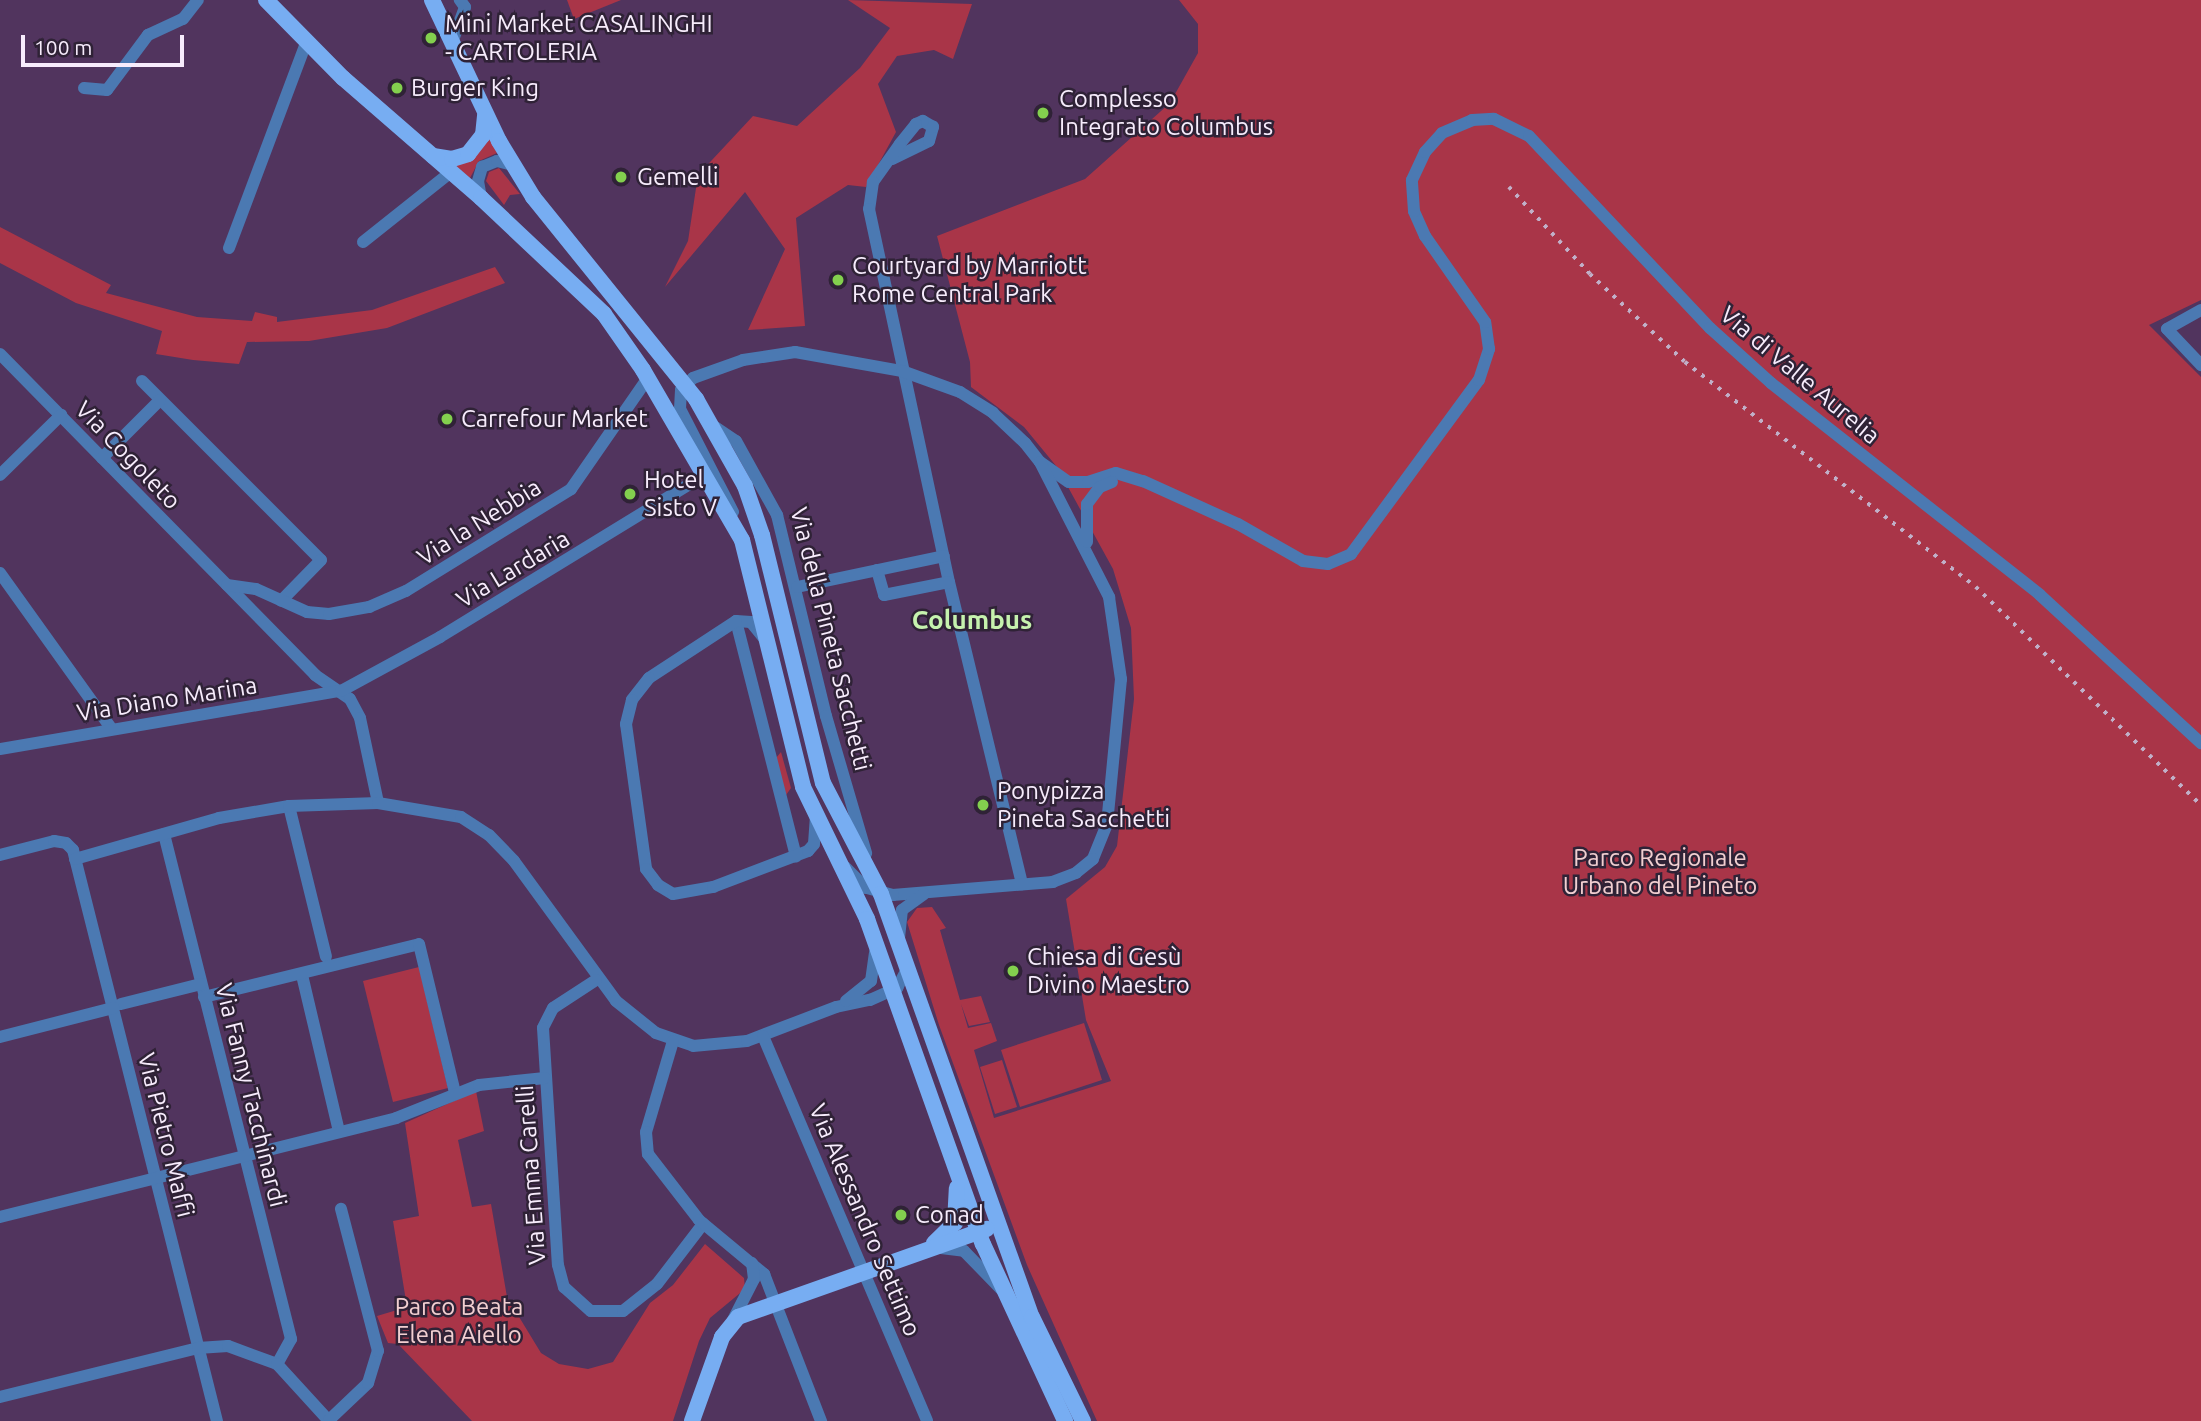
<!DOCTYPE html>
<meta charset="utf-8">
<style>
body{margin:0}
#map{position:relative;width:2201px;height:1421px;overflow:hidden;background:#51345e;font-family:Ubuntu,sans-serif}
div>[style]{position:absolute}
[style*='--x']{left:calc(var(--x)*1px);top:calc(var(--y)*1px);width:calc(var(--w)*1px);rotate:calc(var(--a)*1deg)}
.green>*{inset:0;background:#a93548}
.minor>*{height:12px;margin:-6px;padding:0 6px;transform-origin:6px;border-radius:6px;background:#4b79b2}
.major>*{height:16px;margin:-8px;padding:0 8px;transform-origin:8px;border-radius:8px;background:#77adf2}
.rail>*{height:3.5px;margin-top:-1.75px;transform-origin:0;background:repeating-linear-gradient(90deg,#c1b0c8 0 3.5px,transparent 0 10.5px)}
.dots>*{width:19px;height:19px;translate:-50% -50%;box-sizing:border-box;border:4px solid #2f2236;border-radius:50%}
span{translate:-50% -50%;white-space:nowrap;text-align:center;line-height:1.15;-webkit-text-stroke:5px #2f2236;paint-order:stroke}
.poi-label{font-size:24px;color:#f7ecfc}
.left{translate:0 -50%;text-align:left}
.street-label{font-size:24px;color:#f7ecfc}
.park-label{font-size:24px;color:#f2cfd1}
.neighbourhood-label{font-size:26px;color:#c6f2ae;font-weight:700}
.scale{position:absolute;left:21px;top:35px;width:163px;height:32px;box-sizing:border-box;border:4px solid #f7ecfc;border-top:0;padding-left:9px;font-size:21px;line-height:24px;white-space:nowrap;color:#f7ecfc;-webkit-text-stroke:5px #2f2236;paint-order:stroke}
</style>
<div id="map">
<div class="green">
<i style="clip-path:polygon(567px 0,621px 0,574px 19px)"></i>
<i style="clip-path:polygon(848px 0,972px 4px,953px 59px,934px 50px,897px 56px,878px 84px,896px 132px,866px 187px,848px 185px,796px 218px,805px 326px,748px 330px,785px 249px,745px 192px,665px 287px,688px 241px,698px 175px,753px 116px,797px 126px,860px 68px,890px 28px)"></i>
<i style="clip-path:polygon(1179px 0,2201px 0,2201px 300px,2149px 325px,2201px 377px,2201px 1421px,1097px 1421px,1027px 1265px,939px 1025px,907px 922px,917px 908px,932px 907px,946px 928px,940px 930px,960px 1000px,981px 996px,990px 1022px,969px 1026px,961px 1004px,968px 1028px,991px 1023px,997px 1041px,974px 1050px,994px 1118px,1111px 1081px,1086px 1020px,1066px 899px,1105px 867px,1117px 846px,1134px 699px,1131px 628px,1113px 569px,1057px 467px,1024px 427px,971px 387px,970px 362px,937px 236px,1085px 179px,1170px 103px,1198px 53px,1198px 24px)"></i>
<i style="clip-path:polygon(489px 138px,497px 153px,479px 161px,470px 178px,455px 165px,475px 157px)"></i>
<i style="clip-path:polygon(499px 168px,520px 194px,510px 195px,504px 205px,486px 181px,489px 172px)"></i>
<i style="clip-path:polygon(0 227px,111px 285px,106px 293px,197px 317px,252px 321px,255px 312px,277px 317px,277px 322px,372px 310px,495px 267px,505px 283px,387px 328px,309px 341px,247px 342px,239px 364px,193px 360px,156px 354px,162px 331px,76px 303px,0 263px)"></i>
<i style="clip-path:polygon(781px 752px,791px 788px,786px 795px,776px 758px)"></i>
<i style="clip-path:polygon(419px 967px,448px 1088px,393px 1102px,363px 981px)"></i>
<i style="clip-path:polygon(1084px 1023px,1102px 1080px,1020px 1107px,1001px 1050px)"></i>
<i style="clip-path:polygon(1002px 1060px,1017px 1107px,995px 1114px,980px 1067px)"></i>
<i style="clip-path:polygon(476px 1091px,484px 1131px,458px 1140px,472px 1207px,491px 1204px,507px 1297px,541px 1353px,559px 1364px,588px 1369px,613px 1362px,650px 1303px,673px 1285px,705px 1244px,744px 1278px,745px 1289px,710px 1318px,699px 1341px,673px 1421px,472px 1421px,398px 1344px,388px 1343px,377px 1316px,407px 1307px,393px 1221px,419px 1216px,405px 1123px)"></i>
</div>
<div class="minor">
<i style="--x:453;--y:40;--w:35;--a:-70"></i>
<i style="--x:465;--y:7;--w:9;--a:-126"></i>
<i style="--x:84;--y:88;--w:23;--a:5"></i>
<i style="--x:107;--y:90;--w:69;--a:-53.3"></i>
<i style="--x:148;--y:35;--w:38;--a:-25"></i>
<i style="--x:183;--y:19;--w:24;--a:-52"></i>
<i style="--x:892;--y:159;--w:41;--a:-25.9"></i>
<i style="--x:929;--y:141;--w:15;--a:-74"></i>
<i style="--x:933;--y:127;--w:12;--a:-149"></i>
<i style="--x:923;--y:121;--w:8;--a:157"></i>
<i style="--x:916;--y:124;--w:26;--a:129"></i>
<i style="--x:900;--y:144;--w:47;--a:125.4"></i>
<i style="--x:873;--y:182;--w:27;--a:98"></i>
<i style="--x:869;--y:209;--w:381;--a:77.9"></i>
<i style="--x:949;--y:582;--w:311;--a:76.4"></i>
<i style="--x:481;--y:198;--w:17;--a:-100"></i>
<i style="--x:478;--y:181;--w:15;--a:-74"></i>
<i style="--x:482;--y:167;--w:16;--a:-22"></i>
<i style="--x:497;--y:161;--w:16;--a:14"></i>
<i style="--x:363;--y:242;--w:112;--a:-38.5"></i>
<i style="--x:229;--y:248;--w:221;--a:-69.4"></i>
<i style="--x:2201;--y:310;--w:39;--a:151"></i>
<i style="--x:2167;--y:329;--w:50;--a:46.6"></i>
<i style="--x:0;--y:354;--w:450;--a:45.5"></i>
<i style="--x:315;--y:675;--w:42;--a:34.4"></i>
<i style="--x:350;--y:699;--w:21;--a:62"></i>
<i style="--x:360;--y:718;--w:87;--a:78"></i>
<i style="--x:142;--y:381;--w:253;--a:45"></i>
<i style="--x:321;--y:560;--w:57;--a:134.3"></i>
<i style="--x:715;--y:427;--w:25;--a:34"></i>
<i style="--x:736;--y:441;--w:85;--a:61"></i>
<i style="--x:777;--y:515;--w:207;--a:76.3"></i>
<i style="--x:826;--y:716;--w:143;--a:73.7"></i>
<i style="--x:102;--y:458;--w:82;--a:-45"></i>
<i style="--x:1040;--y:462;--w:35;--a:35"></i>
<i style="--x:1069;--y:482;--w:19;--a:0"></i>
<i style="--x:1088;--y:482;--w:29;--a:-18"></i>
<i style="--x:1116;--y:473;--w:28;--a:17"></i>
<i style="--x:1143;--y:481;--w:104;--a:24.4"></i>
<i style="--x:1238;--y:524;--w:75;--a:29.6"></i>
<i style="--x:1303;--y:561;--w:25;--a:7"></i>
<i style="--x:1328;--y:564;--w:25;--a:-23"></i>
<i style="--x:1351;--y:554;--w:216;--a:-53.7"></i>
<i style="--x:1479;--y:380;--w:33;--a:-72"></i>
<i style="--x:1489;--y:349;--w:27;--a:-98"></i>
<i style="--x:1485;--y:322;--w:105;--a:-124.9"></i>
<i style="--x:1425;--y:236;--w:27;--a:-114"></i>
<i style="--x:1414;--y:211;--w:31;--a:-94"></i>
<i style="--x:1412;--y:180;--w:31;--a:-65"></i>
<i style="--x:1425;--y:152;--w:25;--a:-48"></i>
<i style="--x:1442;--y:133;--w:33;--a:-23"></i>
<i style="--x:1472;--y:120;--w:22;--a:-3"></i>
<i style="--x:1494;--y:119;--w:39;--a:26"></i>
<i style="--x:1529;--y:136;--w:264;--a:46.7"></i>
<i style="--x:1710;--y:328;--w:82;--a:42"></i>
<i style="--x:1771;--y:383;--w:342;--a:38.2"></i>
<i style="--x:2040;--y:595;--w:219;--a:42.6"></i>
<i style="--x:0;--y:475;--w:86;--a:-44.5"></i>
<i style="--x:733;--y:512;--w:116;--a:-117.2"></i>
<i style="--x:680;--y:409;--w:19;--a:-87"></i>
<i style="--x:681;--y:390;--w:17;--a:-45"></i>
<i style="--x:693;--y:378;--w:53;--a:-19.8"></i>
<i style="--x:743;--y:360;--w:53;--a:-8.7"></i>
<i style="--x:795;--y:352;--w:109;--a:10.1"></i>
<i style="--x:902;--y:371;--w:62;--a:19.9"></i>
<i style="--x:960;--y:392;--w:39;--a:32"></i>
<i style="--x:993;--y:413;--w:44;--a:43.2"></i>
<i style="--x:1025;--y:443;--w:24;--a:52"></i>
<i style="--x:1040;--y:462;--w:152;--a:62.9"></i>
<i style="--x:1109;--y:597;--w:83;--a:81.7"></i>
<i style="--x:1121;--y:679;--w:146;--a:95.5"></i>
<i style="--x:1107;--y:824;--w:38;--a:112"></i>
<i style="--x:1093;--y:859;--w:22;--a:141"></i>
<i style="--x:1076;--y:873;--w:25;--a:159"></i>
<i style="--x:1053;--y:882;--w:161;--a:175.4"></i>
<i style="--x:893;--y:895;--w:28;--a:-165"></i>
<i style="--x:866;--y:888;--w:30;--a:-135"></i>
<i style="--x:1087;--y:542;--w:38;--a:-90"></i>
<i style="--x:1087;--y:504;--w:21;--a:-53"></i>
<i style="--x:1100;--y:487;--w:13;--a:-23"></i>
<i style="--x:877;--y:570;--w:26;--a:74"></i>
<i style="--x:884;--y:595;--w:66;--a:-11.3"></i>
<i style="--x:0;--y:573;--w:191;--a:54.4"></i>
<i style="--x:227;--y:585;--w:29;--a:8"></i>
<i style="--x:256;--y:589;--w:56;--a:24.3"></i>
<i style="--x:307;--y:612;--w:22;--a:5"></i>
<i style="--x:329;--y:614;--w:41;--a:-9.9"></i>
<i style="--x:369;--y:607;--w:40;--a:-23.4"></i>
<i style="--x:406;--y:591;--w:194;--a:-31.7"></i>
<i style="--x:571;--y:489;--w:135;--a:-55.3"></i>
<i style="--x:797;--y:587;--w:150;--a:-11.9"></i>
<i style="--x:736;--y:621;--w:243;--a:75.7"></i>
<i style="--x:763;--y:637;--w:19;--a:-129"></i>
<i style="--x:751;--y:622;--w:15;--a:-176"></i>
<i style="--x:736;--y:621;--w:104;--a:146.8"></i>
<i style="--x:649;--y:678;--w:28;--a:128"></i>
<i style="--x:632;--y:700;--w:25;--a:104"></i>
<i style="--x:626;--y:724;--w:146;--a:82.1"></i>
<i style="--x:646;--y:869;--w:20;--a:53"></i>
<i style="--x:658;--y:885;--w:17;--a:31"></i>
<i style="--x:673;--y:894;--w:41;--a:-9.9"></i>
<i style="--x:713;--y:887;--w:102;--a:-20.8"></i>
<i style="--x:808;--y:851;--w:9;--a:-49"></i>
<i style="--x:814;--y:844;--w:27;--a:-86"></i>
<i style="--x:0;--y:749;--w:346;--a:-9.7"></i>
<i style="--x:341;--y:691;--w:113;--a:-28.6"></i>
<i style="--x:440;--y:637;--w:308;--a:-31.5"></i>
<i style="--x:289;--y:806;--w:155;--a:76.2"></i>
<i style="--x:164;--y:834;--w:521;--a:75.88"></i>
<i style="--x:291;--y:1339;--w:29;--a:119"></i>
<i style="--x:0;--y:855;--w:56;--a:-14.5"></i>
<i style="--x:54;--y:841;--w:12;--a:9"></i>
<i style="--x:66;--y:843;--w:10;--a:45"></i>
<i style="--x:73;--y:850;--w:589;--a:75.85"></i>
<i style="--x:75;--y:859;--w:150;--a:-15.9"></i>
<i style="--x:219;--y:818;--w:71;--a:-9.7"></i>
<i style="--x:289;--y:806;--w:89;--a:-1.9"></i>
<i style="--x:378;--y:803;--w:84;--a:9.6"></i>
<i style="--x:461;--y:817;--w:33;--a:33"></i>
<i style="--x:489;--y:835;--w:36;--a:46"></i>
<i style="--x:514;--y:861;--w:173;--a:53.9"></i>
<i style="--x:616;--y:1001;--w:51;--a:38.7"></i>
<i style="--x:656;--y:1033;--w:39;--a:19"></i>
<i style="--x:693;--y:1046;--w:54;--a:-5.3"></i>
<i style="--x:747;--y:1041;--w:95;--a:-20.9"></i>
<i style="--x:836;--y:1007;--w:35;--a:-12"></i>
<i style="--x:870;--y:1000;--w:30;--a:-24"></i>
<i style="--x:897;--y:988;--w:21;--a:-62"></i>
<i style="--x:899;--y:938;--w:28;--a:-84"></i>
<i style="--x:902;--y:910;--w:27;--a:-36"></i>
<i style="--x:302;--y:975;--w:161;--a:76.7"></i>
<i style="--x:596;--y:980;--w:51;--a:146.9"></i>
<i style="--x:553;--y:1008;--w:22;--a:117"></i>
<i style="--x:543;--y:1028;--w:237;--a:86.4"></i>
<i style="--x:558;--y:1265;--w:23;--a:75"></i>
<i style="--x:564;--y:1287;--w:36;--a:42"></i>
<i style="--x:591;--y:1311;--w:32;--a:0"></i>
<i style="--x:623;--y:1311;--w:43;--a:-38.5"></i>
<i style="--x:657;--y:1284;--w:76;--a:-52.5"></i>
<i style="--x:204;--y:997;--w:221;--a:-13.8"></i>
<i style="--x:419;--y:944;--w:153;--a:76.4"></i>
<i style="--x:846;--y:1001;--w:32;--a:-39"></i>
<i style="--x:871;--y:981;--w:29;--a:-82"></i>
<i style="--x:121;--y:1004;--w:82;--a:-14"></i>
<i style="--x:763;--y:1036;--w:418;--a:66.9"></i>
<i style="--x:0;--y:1037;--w:117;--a:-14.4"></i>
<i style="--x:673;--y:1041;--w:95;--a:106.5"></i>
<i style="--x:646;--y:1132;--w:22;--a:85"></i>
<i style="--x:648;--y:1154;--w:83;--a:52.3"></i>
<i style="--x:699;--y:1220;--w:85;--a:39.7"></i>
<i style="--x:764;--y:1274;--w:158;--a:68.8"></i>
<i style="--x:0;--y:1217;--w:408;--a:-14"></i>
<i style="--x:396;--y:1118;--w:89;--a:-21.7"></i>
<i style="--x:479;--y:1085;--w:66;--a:-6.1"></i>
<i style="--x:941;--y:1248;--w:23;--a:7"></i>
<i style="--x:964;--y:1251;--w:53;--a:45.8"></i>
<i style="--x:733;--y:1320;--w:46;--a:-62.9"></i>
<i style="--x:754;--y:1279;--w:16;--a:-97"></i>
<i style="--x:0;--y:1397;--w:204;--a:-13.9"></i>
<i style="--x:198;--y:1348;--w:30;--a:-4"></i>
<i style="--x:228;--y:1346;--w:52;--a:20.2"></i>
<i style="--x:277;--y:1364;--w:77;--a:47.6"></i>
<i style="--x:329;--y:1420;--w:54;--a:-43.5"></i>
<i style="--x:368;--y:1383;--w:34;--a:-73"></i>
<i style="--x:378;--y:1351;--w:147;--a:-104.6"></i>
</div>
<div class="major">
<i style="--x:266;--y:0;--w:110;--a:45.4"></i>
<i style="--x:343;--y:78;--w:183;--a:41"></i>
<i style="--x:481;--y:198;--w:169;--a:43.3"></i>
<i style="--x:604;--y:314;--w:68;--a:55.1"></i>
<i style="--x:643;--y:370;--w:197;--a:59.8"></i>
<i style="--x:742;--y:540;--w:254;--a:76.1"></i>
<i style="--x:803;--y:787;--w:147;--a:64.1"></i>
<i style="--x:867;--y:919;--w:345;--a:70.4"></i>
<i style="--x:983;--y:1244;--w:195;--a:65.1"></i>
<i style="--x:432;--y:0;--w:156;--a:64.6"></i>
<i style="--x:499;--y:141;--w:66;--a:58.7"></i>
<i style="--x:533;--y:197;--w:260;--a:51.1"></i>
<i style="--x:696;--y:399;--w:100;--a:60.6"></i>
<i style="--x:745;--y:486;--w:52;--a:70.9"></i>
<i style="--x:762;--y:535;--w:255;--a:76.2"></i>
<i style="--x:823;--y:783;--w:125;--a:62.4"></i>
<i style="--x:881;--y:894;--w:449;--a:70.4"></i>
<i style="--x:1032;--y:1317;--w:116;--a:63.9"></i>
<i style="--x:433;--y:156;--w:19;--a:9"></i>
<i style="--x:452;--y:159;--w:17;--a:-17"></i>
<i style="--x:468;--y:154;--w:24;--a:-52"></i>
<i style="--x:483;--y:135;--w:20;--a:-84"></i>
<i style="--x:934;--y:1243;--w:29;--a:-44"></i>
<i style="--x:955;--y:1223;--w:35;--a:-87"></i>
<i style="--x:692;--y:1421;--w:89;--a:-70.3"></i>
<i style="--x:722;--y:1337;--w:26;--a:-51"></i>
<i style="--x:738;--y:1317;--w:264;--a:-19.5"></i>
</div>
<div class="rail">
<i style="--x:1509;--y:187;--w:119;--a:47"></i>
<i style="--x:1590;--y:274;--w:129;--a:42.8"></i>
<i style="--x:1685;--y:362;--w:368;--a:37.7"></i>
<i style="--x:1976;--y:587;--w:313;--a:44.1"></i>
</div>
<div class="dots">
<i style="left:431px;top:38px;background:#83d04e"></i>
<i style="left:397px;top:88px;background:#83d04e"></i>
<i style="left:1043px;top:113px;background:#83d04e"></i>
<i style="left:621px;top:177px;background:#83d04e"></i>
<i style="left:838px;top:280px;background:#83d04e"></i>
<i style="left:447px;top:419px;background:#83d04e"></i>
<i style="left:630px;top:494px;background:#83d04e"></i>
<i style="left:983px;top:805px;background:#83d04e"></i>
<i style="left:1013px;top:971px;background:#83d04e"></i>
<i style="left:901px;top:1215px;background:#83d04e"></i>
</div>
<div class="poi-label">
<span class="left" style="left:445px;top:38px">Mini Market CASALINGHI<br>- CARTOLERIA</span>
<span class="left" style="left:411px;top:88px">Burger King</span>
<span class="left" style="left:1059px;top:113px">Complesso<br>Integrato Columbus</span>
<span class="left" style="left:637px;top:177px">Gemelli</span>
<span class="left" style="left:852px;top:280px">Courtyard by Marriott<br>Rome Central Park</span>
<span class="left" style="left:461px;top:419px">Carrefour Market</span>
<span class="left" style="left:644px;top:494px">Hotel<br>Sisto V</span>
<span class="left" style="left:997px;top:805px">Ponypizza<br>Pineta Sacchetti</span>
<span class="left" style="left:1027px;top:971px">Chiesa di Gesù<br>Divino Maestro</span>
<span class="left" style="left:915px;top:1215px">Conad</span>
</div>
<div class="street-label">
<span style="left:1800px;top:375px;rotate:40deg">Via di Valle Aurelia</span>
<span style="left:128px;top:455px;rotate:46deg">Via Cogoleto</span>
<span style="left:479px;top:522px;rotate:-32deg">Via la Nebbia</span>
<span style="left:513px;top:569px;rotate:-31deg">Via Lardaria</span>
<span style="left:831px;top:639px;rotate:76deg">Via della Pineta Sacchetti</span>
<span style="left:167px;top:699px;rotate:-9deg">Via Diano Marina</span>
<span style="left:251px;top:1095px;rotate:76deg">Via Fanny Tacchinardi</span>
<span style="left:166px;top:1135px;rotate:76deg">Via Pietro Maffi</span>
<span style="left:531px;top:1175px;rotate:-94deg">Via Emma Carelli</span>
<span style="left:865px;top:1220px;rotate:67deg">Via Alessandro Settimo</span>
</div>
<div class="park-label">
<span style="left:1660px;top:872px">Parco Regionale<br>Urbano del Pineto</span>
<span style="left:459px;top:1321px">Parco Beata<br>Elena Aiello</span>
</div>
<div class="neighbourhood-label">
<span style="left:972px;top:620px">Columbus</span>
</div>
<div class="scale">100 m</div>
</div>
